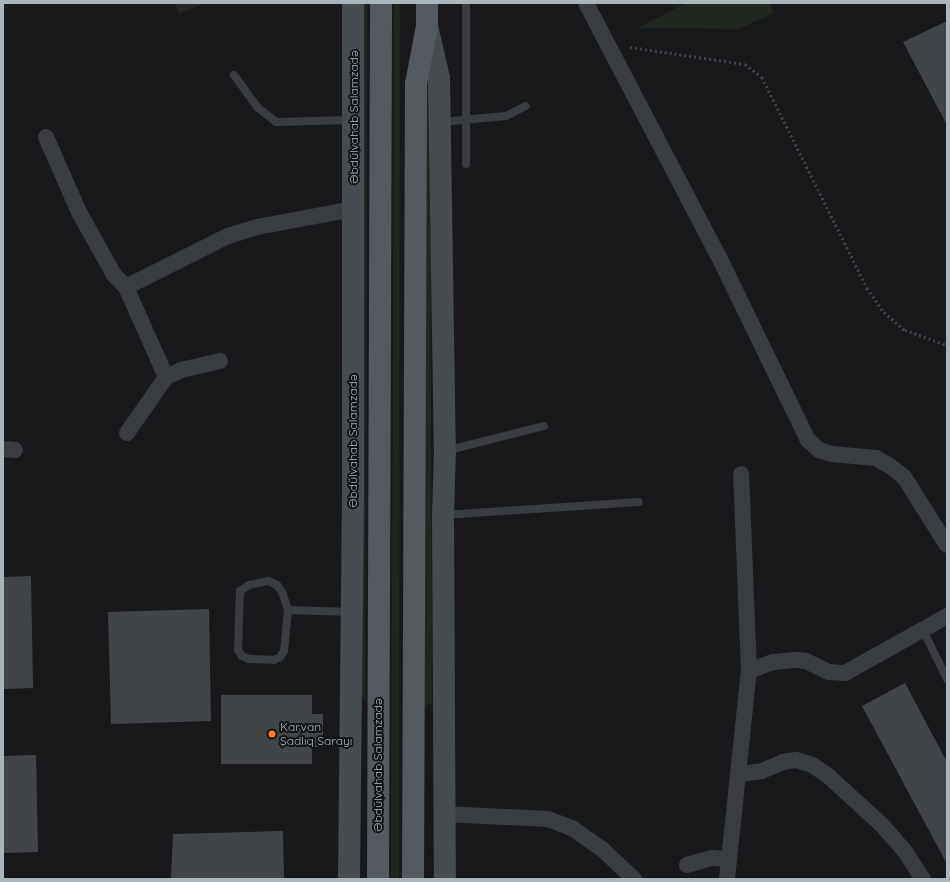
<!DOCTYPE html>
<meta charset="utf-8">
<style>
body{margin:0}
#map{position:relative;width:950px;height:882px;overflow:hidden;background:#19191b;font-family:Quicksand,sans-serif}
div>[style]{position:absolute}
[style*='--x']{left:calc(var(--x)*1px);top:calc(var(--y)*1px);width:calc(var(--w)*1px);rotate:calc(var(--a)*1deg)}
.built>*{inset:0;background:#242628}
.green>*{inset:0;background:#1f271e}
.building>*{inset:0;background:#424548}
.path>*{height:2.5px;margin-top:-1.25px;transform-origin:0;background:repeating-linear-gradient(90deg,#3f4448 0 2px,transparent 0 5px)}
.lane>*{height:8px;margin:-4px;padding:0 4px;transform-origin:4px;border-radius:4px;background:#393d41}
.street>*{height:16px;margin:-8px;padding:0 8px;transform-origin:8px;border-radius:8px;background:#393d41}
.secondary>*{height:22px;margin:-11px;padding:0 11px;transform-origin:11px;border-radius:11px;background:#474c51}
.primary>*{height:22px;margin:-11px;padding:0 11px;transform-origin:11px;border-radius:11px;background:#555a60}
.dots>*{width:11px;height:11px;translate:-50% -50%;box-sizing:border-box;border:2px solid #131416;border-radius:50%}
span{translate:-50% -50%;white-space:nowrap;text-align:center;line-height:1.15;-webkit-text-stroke:4px #131416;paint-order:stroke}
.street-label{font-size:12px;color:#aab5bc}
.poi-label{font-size:12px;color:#aab5bc}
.left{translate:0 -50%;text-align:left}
.frame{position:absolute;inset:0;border:4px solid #aab5bc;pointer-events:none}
</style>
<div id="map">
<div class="built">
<i style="clip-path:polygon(175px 3px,205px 3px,179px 14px)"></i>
</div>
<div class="green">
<i style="clip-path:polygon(362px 3px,367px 3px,365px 699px,361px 698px)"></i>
<i style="clip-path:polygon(394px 3px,400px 3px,399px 879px,391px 879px)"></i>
<i style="clip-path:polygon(686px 3px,770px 3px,774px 13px,739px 29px,637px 28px)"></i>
<i style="clip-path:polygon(430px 72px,432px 702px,425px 708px,424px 84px)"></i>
</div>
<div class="building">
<i style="clip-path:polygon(947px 21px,947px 125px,903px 42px)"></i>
<i style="clip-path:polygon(31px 576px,33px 688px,3px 689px,3px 577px)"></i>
<i style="clip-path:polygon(209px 609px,211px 721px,111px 724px,108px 612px)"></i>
<i style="clip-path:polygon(905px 683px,947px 762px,947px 864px,862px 706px)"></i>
<i style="clip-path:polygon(221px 695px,312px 695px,312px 714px,323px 714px,323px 747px,312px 747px,312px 764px,221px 764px)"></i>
<i style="clip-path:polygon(36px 755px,38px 852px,3px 853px,3px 756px)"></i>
<i style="clip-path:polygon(283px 831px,284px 879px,171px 879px,173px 834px)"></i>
</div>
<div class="path">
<i style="--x:630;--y:47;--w:116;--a:8.4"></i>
<i style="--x:745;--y:64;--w:21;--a:37"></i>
<i style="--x:762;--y:77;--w:236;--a:63.5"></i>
<i style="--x:867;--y:288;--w:29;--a:55"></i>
<i style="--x:884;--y:312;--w:28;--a:41"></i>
<i style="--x:905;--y:330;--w:45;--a:19.7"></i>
</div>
<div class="lane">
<i style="--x:466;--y:7;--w:157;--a:90"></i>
<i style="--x:234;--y:75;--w:39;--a:54"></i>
<i style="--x:257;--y:107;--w:24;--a:38"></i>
<i style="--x:276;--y:122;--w:75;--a:-1.5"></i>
<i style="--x:441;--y:122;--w:65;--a:-5.3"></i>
<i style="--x:506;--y:116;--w:22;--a:-27"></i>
<i style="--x:445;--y:451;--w:102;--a:-14.2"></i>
<i style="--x:443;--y:515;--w:196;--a:-3.8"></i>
<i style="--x:288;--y:610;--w:19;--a:-108"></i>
<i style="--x:282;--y:592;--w:9;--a:-126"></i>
<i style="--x:277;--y:585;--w:10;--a:-156"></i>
<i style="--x:268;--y:581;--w:19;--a:168"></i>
<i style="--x:249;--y:585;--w:11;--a:146"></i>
<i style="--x:240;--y:591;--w:59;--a:91.9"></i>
<i style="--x:238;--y:650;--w:7;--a:56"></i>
<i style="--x:242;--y:656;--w:8;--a:23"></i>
<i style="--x:249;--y:659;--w:25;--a:2"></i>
<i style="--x:274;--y:660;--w:7;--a:-27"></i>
<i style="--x:280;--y:657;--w:7;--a:-56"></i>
<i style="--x:284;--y:651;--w:41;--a:-84.4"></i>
<i style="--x:288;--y:610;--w:63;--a:1.8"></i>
<i style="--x:923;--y:630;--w:55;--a:63.9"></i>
</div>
<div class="street">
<i style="--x:586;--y:3;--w:284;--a:62.4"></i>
<i style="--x:718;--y:255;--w:206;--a:64.1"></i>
<i style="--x:808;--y:440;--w:15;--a:42"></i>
<i style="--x:819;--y:450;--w:14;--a:17"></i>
<i style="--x:832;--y:454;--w:44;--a:5.2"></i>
<i style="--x:876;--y:458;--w:16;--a:30"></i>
<i style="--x:890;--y:466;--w:18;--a:38"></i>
<i style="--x:904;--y:477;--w:80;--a:57.7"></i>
<i style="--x:46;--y:137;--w:82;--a:66.3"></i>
<i style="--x:79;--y:212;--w:72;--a:60.9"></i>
<i style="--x:114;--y:275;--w:17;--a:45"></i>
<i style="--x:220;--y:361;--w:40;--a:167"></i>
<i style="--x:181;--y:370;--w:17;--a:155"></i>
<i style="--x:166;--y:377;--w:98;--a:-114"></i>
<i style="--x:126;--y:287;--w:114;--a:-26.6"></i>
<i style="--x:228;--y:236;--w:30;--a:-17"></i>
<i style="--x:257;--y:227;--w:99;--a:-10.5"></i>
<i style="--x:127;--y:433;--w:68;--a:-55.1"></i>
<i style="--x:3;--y:449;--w:12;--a:5"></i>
<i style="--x:749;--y:671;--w:26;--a:-21"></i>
<i style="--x:773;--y:662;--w:25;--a:-5"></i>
<i style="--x:798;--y:660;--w:8;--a:7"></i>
<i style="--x:806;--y:661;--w:25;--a:26"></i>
<i style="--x:829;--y:672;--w:16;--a:4"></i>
<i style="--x:845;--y:673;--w:117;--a:-29.2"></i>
<i style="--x:739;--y:774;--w:23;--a:-7"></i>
<i style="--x:762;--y:771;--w:23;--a:-23"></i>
<i style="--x:783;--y:762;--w:13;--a:-9"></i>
<i style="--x:796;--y:760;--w:17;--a:17"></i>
<i style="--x:812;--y:765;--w:17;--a:33"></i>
<i style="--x:826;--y:774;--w:76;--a:42.3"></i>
<i style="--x:882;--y:825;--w:33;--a:49"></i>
<i style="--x:904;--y:850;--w:35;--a:57"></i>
<i style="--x:445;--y:814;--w:103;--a:2.8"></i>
<i style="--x:548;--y:819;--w:26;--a:21"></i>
<i style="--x:572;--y:828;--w:37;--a:35"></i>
<i style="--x:602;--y:849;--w:44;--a:43.2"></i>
<i style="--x:687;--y:865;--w:26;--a:-16"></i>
<i style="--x:712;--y:858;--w:17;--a:3"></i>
<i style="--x:727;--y:879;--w:209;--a:-84"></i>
<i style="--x:749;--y:671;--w:197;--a:-92.3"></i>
</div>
<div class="secondary">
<i style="--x:427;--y:26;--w:53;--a:77"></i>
<i style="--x:439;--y:78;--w:373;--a:89.1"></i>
<i style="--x:445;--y:451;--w:64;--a:91.8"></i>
<i style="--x:443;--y:515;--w:364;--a:89.7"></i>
<i style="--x:349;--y:879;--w:379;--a:-89.4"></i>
<i style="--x:353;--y:500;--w:497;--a:-90"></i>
</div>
<div class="primary">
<i style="--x:378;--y:879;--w:876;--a:-89.8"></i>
<i style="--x:413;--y:879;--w:795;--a:-89.78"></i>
<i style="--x:416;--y:84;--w:59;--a:-79.3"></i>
<i style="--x:427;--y:26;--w:23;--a:-90"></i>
</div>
<div class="dots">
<i style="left:272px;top:734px;background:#ff7a2d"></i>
</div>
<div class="street-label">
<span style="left:354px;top:117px;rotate:-90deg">Əbdülvahab Salamzadə</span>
<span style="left:353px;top:441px;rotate:-90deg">Əbdülvahab Salamzadə</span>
<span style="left:378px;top:765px;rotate:-90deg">Əbdülvahab Salamzadə</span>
</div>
<div class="poi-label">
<span class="left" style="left:280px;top:734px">Karvan<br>Şadlıq Sarayı</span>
</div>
<div class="frame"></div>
</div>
